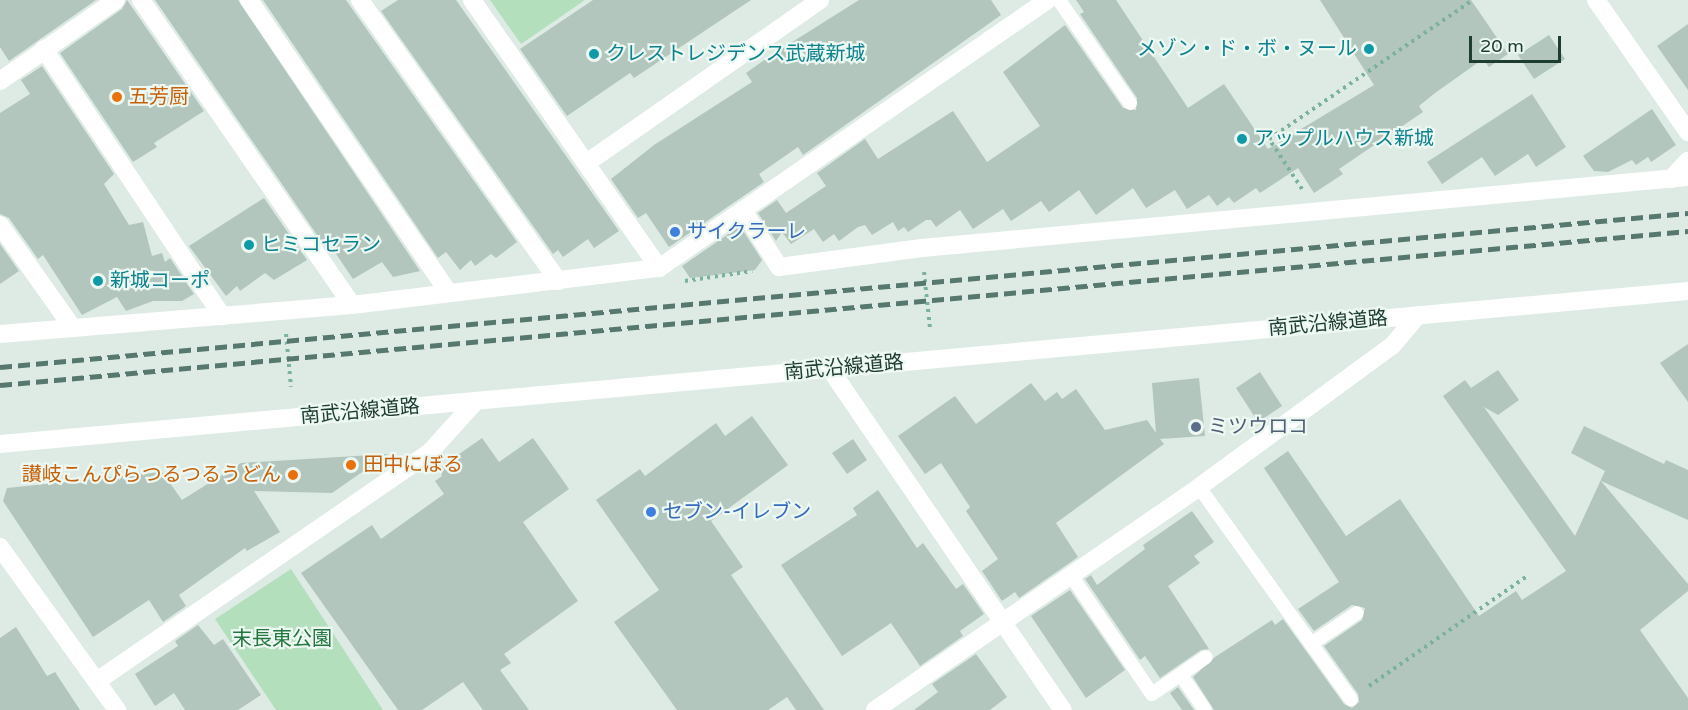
<!DOCTYPE html>
<meta charset="utf-8">
<style>
body{margin:0}
#map{position:relative;width:1688px;height:710px;overflow:hidden;background:#ddebe4;font-family:"Varela Round","Noto Sans JP",sans-serif}
div>[style]{position:absolute}
[style*='--x']{left:calc(var(--x)*1px);top:calc(var(--y)*1px);width:calc(var(--w)*1px);rotate:calc(var(--a)*1deg)}
.green>*{inset:0;background:#b3dfbd}
.building>*{inset:0;background:#b2c6bd}
.path>*{height:4px;margin-top:-2px;transform-origin:0;background:repeating-linear-gradient(90deg,#7ab29e 0 3px,transparent 0 7.5px)}
.service>*{height:14px;margin:-7px;padding:0 7px;transform-origin:7px;border-radius:7px;background:#fff}
.minor>*{height:18px;margin:-9px;padding:0 9px;transform-origin:9px;border-radius:9px;background:#fff}
.tertiary>*{height:18px;margin:-9px;padding:0 9px;transform-origin:9px;border-radius:9px;background:#fff}
.rail>*{height:4.5px;margin-top:-2.25px;transform-origin:0;background:repeating-linear-gradient(90deg,#57786e 0 12px,transparent 0 18px)}
.dots>*{width:16px;height:16px;translate:-50% -50%;box-sizing:border-box;border:3px solid #eef8f2;border-radius:50%}
span{translate:-50% -50%;white-space:nowrap;text-align:center;line-height:1.15;-webkit-text-stroke:4.5px #eef8f2;paint-order:stroke}
.culture-label{font-size:20px;color:#0d838f}
.right{translate:-100% -50%;text-align:right}
.left{translate:0 -50%;text-align:left}
.food-label{font-size:20px;color:#c56008}
.shop-label{font-size:20px;color:#366cbe}
.street-label{font-size:20px;color:#1d3c32}
.service-label{font-size:20px;color:#4e5e75}
.park-label{font-size:20px;color:#237740}
.scale{position:absolute;left:1469px;top:36px;width:92px;height:27px;box-sizing:border-box;border:3px solid #1d3c32;border-top:0;padding-left:8px;font-size:18px;line-height:21px;white-space:nowrap;color:#1d3c32;-webkit-text-stroke:4px #eef8f2;paint-order:stroke}
</style>
<div id="map">
<div class="green">
<i style="clip-path:polygon(490px 0,585px 0,521px 44px)"></i>
<i style="clip-path:polygon(291px 569px,383px 710px,276px 710px,215px 619px)"></i>
</div>
<div class="building">
<i style="clip-path:polygon(0 0,96px 0,9px 61px,0 47px)"></i>
<i style="clip-path:polygon(127px 0,204px 111px,154px 143px,157px 147px,133px 162px,60px 53px,122px 9px)"></i>
<i style="clip-path:polygon(155px 0,238px 0,420px 271px,393px 277px,382px 262px,353px 279px,330px 245px,326px 248px)"></i>
<i style="clip-path:polygon(263px 0,346px 0,517px 242px,496px 258px,491px 254px,475px 266px,471px 260px,460px 270px,446px 252px,438px 258px)"></i>
<i style="clip-path:polygon(398px 0,456px 0,619px 231px,594px 248px,588px 239px,563px 257px,558px 250px,553px 254px,381px 11px)"></i>
<i style="clip-path:polygon(593px 0,751px 0,634px 78px,630px 73px,567px 116px,520px 49px)"></i>
<i style="clip-path:polygon(859px 0,991px 0,1001px 15px,803px 155px,798px 147px,759px 174px,764px 182px,669px 247px,646px 213px,638px 218px,611px 179px,654px 145px,752px 82px,746px 73px,770px 56px)"></i>
<i style="clip-path:polygon(1076px 0,1116px 0,1188px 108px,1224px 84px,1268px 149px,1374px 85px,1320px 0,1471px 0,1508px 54px,1489px 67px,1483px 59px,1435px 93px,1419px 106px,1423px 112px,1339px 169px,1343px 174px,1314px 193px,1298px 168px,1260px 193px,1256px 188px,1234px 203px,1229px 197px,1217px 206px,1209px 195px,1187px 209px,1175px 190px,1146px 208px,1133px 188px,1096px 215px,1079px 190px,1049px 212px,1041px 201px,1011px 221px,1003px 209px,973px 229px,960px 210px,936px 227px,931px 220px,926px 220px,908px 232px,904px 227px,898px 231px,893px 222px,872px 235px,865px 225px,858px 227px,839px 241px,834px 234px,823px 242px,814px 229px,791px 244px,782px 232px,776px 241px,758px 213px,777px 200px,786px 213px,826px 186px,817px 173px,865px 139px,878px 159px,953px 111px,987px 162px,1040px 126px,1003px 72px,1065px 25px,1123px 108px,1136px 110px,1137px 98px,1080px 14px,1084px 12px)"></i>
<i style="clip-path:polygon(1688px 24px,1688px 90px,1657px 46px)"></i>
<i style="clip-path:polygon(1549px 35px,1565px 59px,1534px 79px,1518px 55px)"></i>
<i style="clip-path:polygon(42px 66px,114px 174px,104px 184px,129px 225px,143px 222px,152px 256px,162px 253px,165px 262px,170px 258px,194px 294px,182px 301px,153px 301px,126px 311px,117px 297px,82px 315px,43px 255px,38px 259px,9px 218px,0 214px,0 113px,30px 94px,21px 80px)"></i>
<i style="clip-path:polygon(1532px 94px,1566px 147px,1536px 167px,1528px 154px,1495px 176px,1482px 157px,1442px 184px,1427px 162px)"></i>
<i style="clip-path:polygon(1652px 109px,1676px 145px,1651px 162px,1648px 157px,1636px 165px,1632px 160px,1608px 172px,1594px 171px,1583px 156px)"></i>
<i style="clip-path:polygon(264px 198px,307px 260px,274px 280px,265px 273px,240px 291px,237px 286px,226px 296px,189px 246px)"></i>
<i style="clip-path:polygon(740px 226px,762px 260px,755px 270px,690px 278px,682px 266px)"></i>
<i style="clip-path:polygon(0 244px,19px 271px,0 284px)"></i>
<i style="clip-path:polygon(1688px 344px,1688px 402px,1660px 363px)"></i>
<i style="clip-path:polygon(1498px 370px,1519px 400px,1498px 415px,1484px 407px,1575px 536px,1605px 471px,1571px 453px,1584px 426px,1664px 464px,1666px 460px,1688px 470px,1688px 520px,1601px 481px,1688px 584px,1688px 591px,1640px 630px,1688px 698px,1688px 710px,1214px 710px,1193px 677px,1215px 657px,1272px 620px,1275px 625px,1283px 619px,1344px 704px,1352px 708px,1359px 702px,1358px 694px,1324px 646px,1362px 620px,1365px 608px,1352px 605px,1314px 631px,1298px 609px,1339px 582px,1264px 468px,1288px 451px,1346px 536px,1400px 499px,1479px 616px,1516px 591px,1522px 600px,1566px 571px,1443px 396px,1465px 380px,1471px 388px)"></i>
<i style="clip-path:polygon(1260px 372px,1282px 406px,1258px 422px,1236px 388px)"></i>
<i style="clip-path:polygon(1199px 378px,1205px 436px,1160px 439px,1164px 444px,1056px 523px,1078px 557px,1019px 598px,1015px 592px,1002px 601px,982px 571px,998px 559px,966px 511px,970px 507px,941px 463px,925px 474px,898px 436px,955px 396px,976px 424px,1031px 383px,1045px 401px,1057px 392px,1062px 399px,1076px 389px,1105px 430px,1147px 420px,1156px 433px,1152px 383px)"></i>
<i style="clip-path:polygon(752px 416px,788px 465px,711px 521px,743px 567px,731px 575px,824px 710px,796px 710px,787px 697px,768px 710px,677px 710px,614px 622px,659px 590px,596px 500px,640px 469px,645px 476px,716px 423px,725px 436px)"></i>
<i style="clip-path:polygon(482px 438px,499px 462px,533px 438px,569px 489px,523px 522px,578px 601px,504px 654px,511px 663px,500px 670px,529px 710px,483px 710px,463px 682px,422px 710px,398px 710px,301px 573px,372px 525px,381px 539px,444px 494px,435px 481px,442px 476px,438px 469px)"></i>
<i style="clip-path:polygon(853px 439px,867px 460px,847px 474px,832px 453px)"></i>
<i style="clip-path:polygon(388px 454px,332px 493px,254px 491px,280px 532px,247px 551px,245px 548px,179px 595px,186px 606px,163px 622px,149px 600px,93px 637px,3px 501px,7px 488px,162px 472px,182px 500px,241px 463px)"></i>
<i style="clip-path:polygon(878px 490px,917px 548px,923px 543px,956px 589px,963px 584px,984px 614px,960px 631px,963px 636px,920px 666px,891px 623px,842px 656px,781px 565px,857px 515px,853px 508px)"></i>
<i style="clip-path:polygon(1192px 511px,1214px 542px,1194px 556px,1200px 563px,1168px 586px,1209px 649px,1201px 650px,1160px 678px,1145px 656px,1140px 660px,1085px 579px,1091px 575px,1097px 585px,1145px 549px,1143px 545px)"></i>
<i style="clip-path:polygon(1070px 590px,1125px 670px,1086px 698px,1031px 616px)"></i>
<i style="clip-path:polygon(198px 625px,214px 645px,223px 639px,261px 695px,238px 710px,185px 710px,174px 693px,155px 706px,135px 674px,178px 646px,175px 641px)"></i>
<i style="clip-path:polygon(16px 627px,47px 676px,55px 672px,80px 710px,0 710px,0 638px)"></i>
<i style="clip-path:polygon(976px 654px,1007px 697px,990px 710px,914px 710px,938px 692px,932px 684px)"></i>
<i style="clip-path:polygon(1178px 687px,1194px 710px,1182px 710px,1170px 693px)"></i>
</div>
<div class="path">
<i style="--x:1302;--y:189;--w:60;--a:-123.4"></i>
<i style="--x:1269;--y:139;--w:247;--a:-34.3"></i>
<i style="--x:924;--y:272;--w:56;--a:83.9"></i>
<i style="--x:685;--y:281;--w:68;--a:-8.5"></i>
<i style="--x:286;--y:334;--w:53;--a:84.6"></i>
<i style="--x:1369;--y:686;--w:191;--a:-34.8"></i>
</div>
<div class="service">
<i style="--x:1059;--y:0;--w:125;--a:55.4"></i>
<i style="--x:1199;--y:487;--w:261;--a:54.4"></i>
<i style="--x:1070;--y:574;--w:145;--a:55.7"></i>
<i style="--x:1152;--y:694;--w:65;--a:-34.4"></i>
<i style="--x:1311;--y:644;--w:55;--a:-34"></i>
<i style="--x:1181;--y:675;--w:42;--a:55.6"></i>
</div>
<div class="minor">
<i style="--x:141;--y:0;--w:371;--a:55.3"></i>
<i style="--x:249;--y:0;--w:353;--a:55.7"></i>
<i style="--x:360;--y:0;--w:344;--a:54.8"></i>
<i style="--x:472;--y:0;--w:327;--a:55.1"></i>
<i style="--x:1596;--y:0;--w:161;--a:55.1"></i>
<i style="--x:44;--y:49;--w:321;--a:56.3"></i>
<i style="--x:0;--y:81;--w:141;--a:-34.9"></i>
<i style="--x:588;--y:162;--w:283;--a:-34.9"></i>
<i style="--x:1671;--y:179;--w:25;--a:-47"></i>
<i style="--x:743;--y:210;--w:67;--a:57.7"></i>
<i style="--x:779;--y:267;--w:144;--a:-7.6"></i>
<i style="--x:922;--y:248;--w:769;--a:-5.3"></i>
<i style="--x:0;--y:225;--w:126;--a:54.7"></i>
<i style="--x:0;--y:334;--w:353;--a:-4.7"></i>
<i style="--x:352;--y:305;--w:309;--a:-6.9"></i>
<i style="--x:659;--y:268;--w:472;--a:-34.6"></i>
<i style="--x:830;--y:369;--w:413;--a:55.7"></i>
<i style="--x:0;--y:547;--w:201;--a:54.3"></i>
<i style="--x:97;--y:681;--w:403;--a:-34.5"></i>
<i style="--x:429;--y:453;--w:70;--a:-47.9"></i>
<i style="--x:875;--y:710;--w:393;--a:-34.5"></i>
<i style="--x:1199;--y:487;--w:239;--a:-36.2"></i>
<i style="--x:1392;--y:346;--w:40;--a:-50"></i>
</div>
<div class="tertiary">
<i style="--x:0;--y:444;--w:1695;--a:-5.18"></i>
</div>
<div class="rail">
<i style="--x:0;--y:367;--w:1695;--a:-5.21"></i>
<i style="--x:0;--y:385;--w:1695;--a:-5.21"></i>
</div>
<div class="dots">
<i style="left:1369px;top:49px;background:#0f9aa8"></i>
<i style="left:594px;top:54px;background:#0f9aa8"></i>
<i style="left:117px;top:97px;background:#e8710a"></i>
<i style="left:1242px;top:139px;background:#0f9aa8"></i>
<i style="left:675px;top:232px;background:#3f7fe0"></i>
<i style="left:249px;top:245px;background:#0f9aa8"></i>
<i style="left:98px;top:281px;background:#0f9aa8"></i>
<i style="left:1196px;top:427px;background:#5c6f8a"></i>
<i style="left:351px;top:465px;background:#e8710a"></i>
<i style="left:293px;top:475px;background:#e8710a"></i>
<i style="left:651px;top:512px;background:#3f7fe0"></i>
</div>
<div class="culture-label">
<span class="right" style="left:1357px;top:49px">メゾン・ド・ボ・ヌール</span>
<span class="left" style="left:606px;top:54px">クレストレジデンス武蔵新城</span>
<span class="left" style="left:1254px;top:139px">アップルハウス新城</span>
<span class="left" style="left:261px;top:245px">ヒミコセラン</span>
<span class="left" style="left:110px;top:281px">新城コーポ</span>
</div>
<div class="food-label">
<span class="left" style="left:129px;top:97px">五芳厨</span>
<span class="left" style="left:363px;top:465px">田中にぼる</span>
<span class="right" style="left:281px;top:475px">讃岐こんぴらつるつるうどん</span>
</div>
<div class="shop-label">
<span class="left" style="left:687px;top:232px">サイクラーレ</span>
<span class="left" style="left:663px;top:512px">セブン-イレブン</span>
</div>
<div class="street-label">
<span style="left:1328px;top:324px;rotate:-5deg">南武沿線道路</span>
<span style="left:844px;top:368px;rotate:-5deg">南武沿線道路</span>
<span style="left:360px;top:412px;rotate:-5deg">南武沿線道路</span>
</div>
<div class="service-label">
<span class="left" style="left:1208px;top:427px">ミツウロコ</span>
</div>
<div class="park-label">
<span style="left:282px;top:639px">末長東公園</span>
</div>
<div class="scale">20 m</div>
</div>
